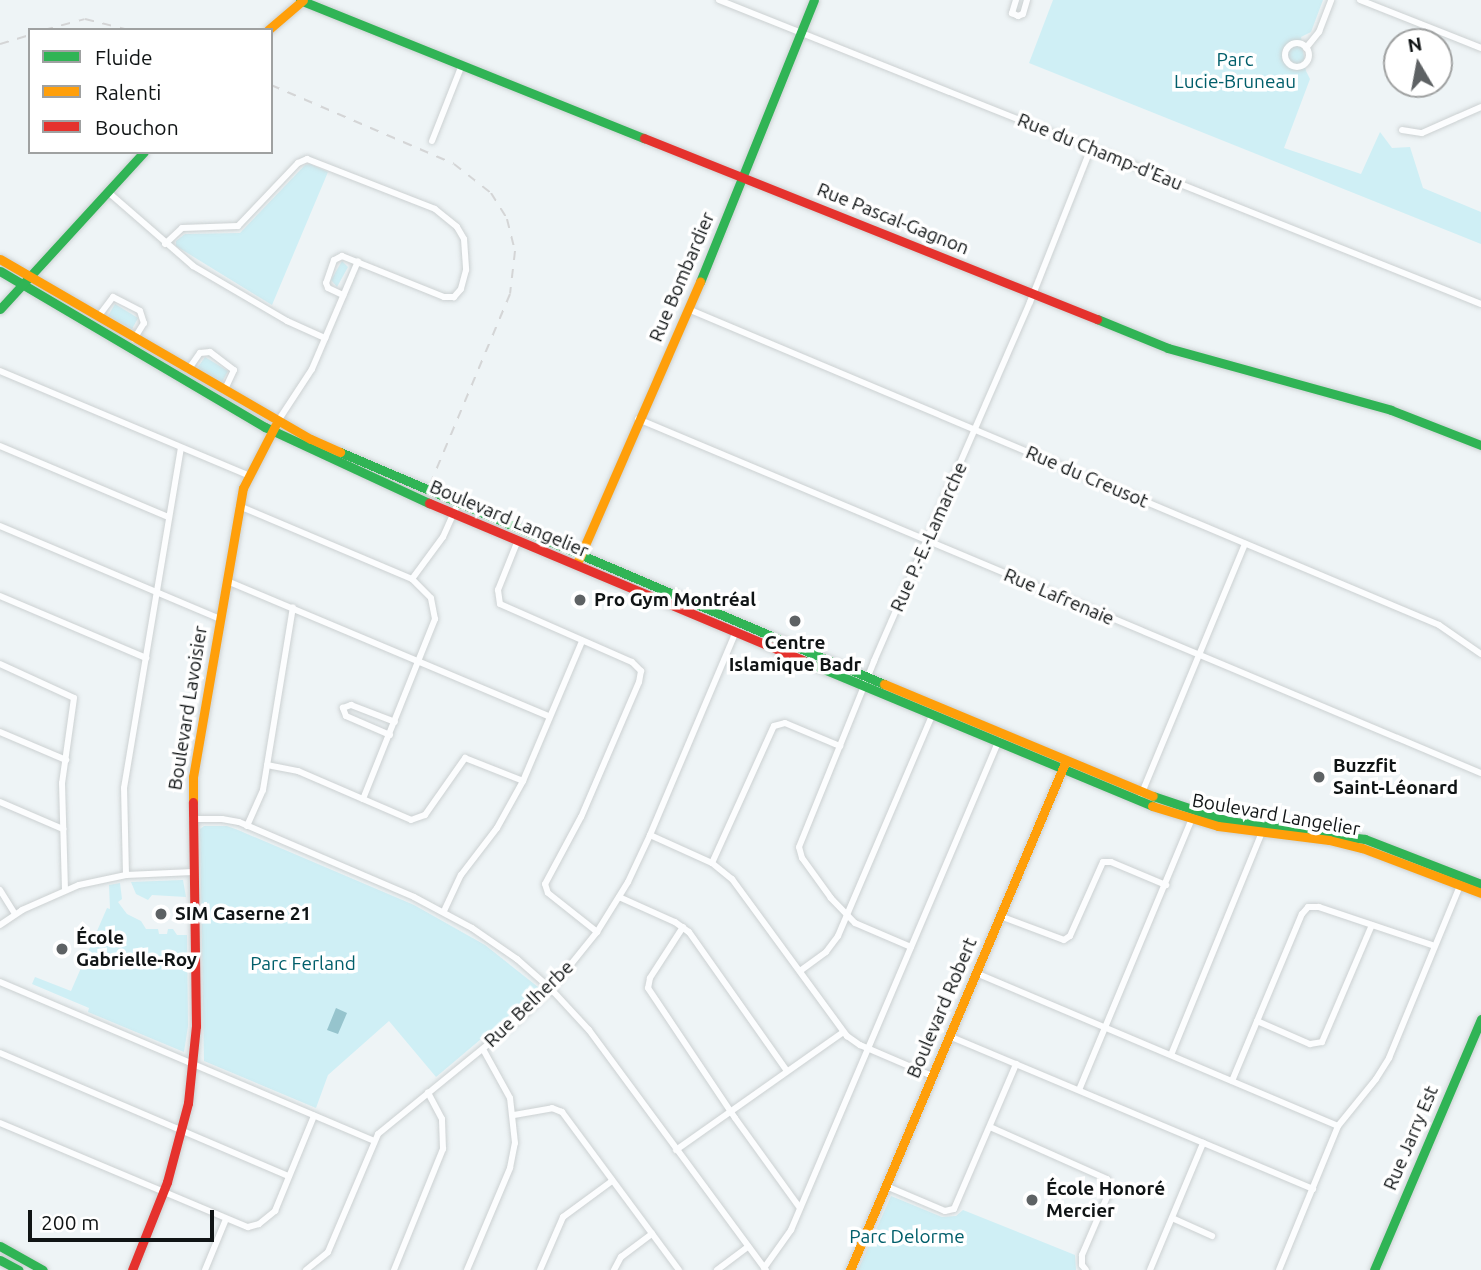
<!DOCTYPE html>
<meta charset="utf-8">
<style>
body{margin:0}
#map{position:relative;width:1481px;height:1270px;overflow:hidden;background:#eef4f6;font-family:Ubuntu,sans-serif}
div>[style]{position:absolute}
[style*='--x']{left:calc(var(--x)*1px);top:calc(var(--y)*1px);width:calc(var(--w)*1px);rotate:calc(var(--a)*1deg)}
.green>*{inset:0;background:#cfeff5}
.water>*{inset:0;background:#96c4cd}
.roads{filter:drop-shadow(0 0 2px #ccd1d2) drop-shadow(0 0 2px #ccd1d2)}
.street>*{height:6px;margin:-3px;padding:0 3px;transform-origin:3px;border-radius:3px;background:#fcfdfe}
.street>.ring{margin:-3px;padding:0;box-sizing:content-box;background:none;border:6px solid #fcfdfe;border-radius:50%}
.fast>*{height:9px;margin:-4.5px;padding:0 4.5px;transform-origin:4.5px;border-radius:4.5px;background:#30b455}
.slow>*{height:9px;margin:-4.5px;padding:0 4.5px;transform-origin:4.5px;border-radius:4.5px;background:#ff9f0a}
.jam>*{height:9px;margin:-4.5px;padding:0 4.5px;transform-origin:4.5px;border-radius:4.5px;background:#e5322d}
.rail>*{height:2px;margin-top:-1px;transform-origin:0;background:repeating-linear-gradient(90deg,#d4d5d6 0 9px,transparent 0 18px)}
.dots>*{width:19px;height:19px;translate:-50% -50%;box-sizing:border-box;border:4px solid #fff;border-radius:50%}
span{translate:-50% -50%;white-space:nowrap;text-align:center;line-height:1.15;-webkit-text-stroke:7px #fff;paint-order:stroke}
.park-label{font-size:19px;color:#005e6a}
.street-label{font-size:19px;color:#101415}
.poi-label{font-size:19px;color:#101415;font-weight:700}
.left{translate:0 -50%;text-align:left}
.legend{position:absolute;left:28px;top:28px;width:245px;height:126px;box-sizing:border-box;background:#fff;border:2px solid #9fa1a1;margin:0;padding:9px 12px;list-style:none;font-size:21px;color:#101415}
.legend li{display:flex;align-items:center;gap:14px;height:35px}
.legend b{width:35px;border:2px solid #9fa1a1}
.north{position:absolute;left:1383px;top:28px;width:70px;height:70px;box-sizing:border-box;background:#fff;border:2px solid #9fa1a1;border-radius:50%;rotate:350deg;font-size:19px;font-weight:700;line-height:28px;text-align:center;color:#101415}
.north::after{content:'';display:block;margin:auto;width:24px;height:32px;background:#5e6264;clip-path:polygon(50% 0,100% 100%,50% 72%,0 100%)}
.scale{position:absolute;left:28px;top:1210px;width:186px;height:32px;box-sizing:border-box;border:4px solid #101415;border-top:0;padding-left:9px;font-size:21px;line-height:24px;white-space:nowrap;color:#101415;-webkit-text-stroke:5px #fff;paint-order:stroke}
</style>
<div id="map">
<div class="green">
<i style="clip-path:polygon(1053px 0,1323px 0,1311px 32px,1301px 37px,1306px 71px,1310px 79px,1284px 148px,1361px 174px,1380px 132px,1392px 148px,1410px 147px,1423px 188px,1481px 212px,1481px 244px,1029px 63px)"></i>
<i style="clip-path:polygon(310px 164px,328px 172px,272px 305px,176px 246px,176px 241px,185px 234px,240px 233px,305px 165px)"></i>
<i style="clip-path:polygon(342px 261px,348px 267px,337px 287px,331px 280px)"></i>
<i style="clip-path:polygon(115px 304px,138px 318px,132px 329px,108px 316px)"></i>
<i style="clip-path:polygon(205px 357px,228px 371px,222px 382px,199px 370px,198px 367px)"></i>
<i style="clip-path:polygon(204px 826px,227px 826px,238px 830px,414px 905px,485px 945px,538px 987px,538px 991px,436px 1077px,389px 1021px,328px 1075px,316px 1108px,204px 1061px,200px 829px)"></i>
<i style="clip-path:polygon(183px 880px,186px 897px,152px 895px,148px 900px,136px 894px,131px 882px)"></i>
<i style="clip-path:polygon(120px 883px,122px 899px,118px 902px,127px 914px,141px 921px,146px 929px,158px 929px,159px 934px,167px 934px,168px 929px,173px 929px,177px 935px,187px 935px,188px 1026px,184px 1052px,88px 1012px,89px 1008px,32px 984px,35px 977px,71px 991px,107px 908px,110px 909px,109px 885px)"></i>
<i style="clip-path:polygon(891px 1196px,942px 1217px,956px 1216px,963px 1210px,1075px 1255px,1076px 1270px,858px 1270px)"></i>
</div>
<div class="water">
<i style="clip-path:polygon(336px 1008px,347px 1013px,338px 1034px,327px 1030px)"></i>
</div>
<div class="roads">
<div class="street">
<i style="--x:719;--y:0;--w:820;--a:21.75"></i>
<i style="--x:1016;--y:0;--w:14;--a:107"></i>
<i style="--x:1012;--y:13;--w:7;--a:27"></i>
<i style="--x:1018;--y:16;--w:5;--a:-22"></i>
<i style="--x:1023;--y:14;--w:15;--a:-74"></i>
<i style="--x:1360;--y:0;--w:130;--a:21.6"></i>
<i class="ring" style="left:1285px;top:43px;width:18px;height:18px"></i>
<i style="--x:1306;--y:48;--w:21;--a:-51"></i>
<i style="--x:1319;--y:32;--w:34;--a:-69"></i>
<i style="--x:1402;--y:130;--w:20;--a:9"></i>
<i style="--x:1422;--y:133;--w:64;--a:-23.8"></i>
<i style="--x:432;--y:141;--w:82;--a:-68.5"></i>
<i style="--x:108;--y:192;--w:113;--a:41"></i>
<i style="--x:193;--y:266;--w:109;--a:30.3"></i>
<i style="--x:287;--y:321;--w:42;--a:24.1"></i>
<i style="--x:165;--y:244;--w:23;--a:-43"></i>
<i style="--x:182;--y:228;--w:56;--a:-2"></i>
<i style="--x:238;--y:226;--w:87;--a:-46.4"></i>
<i style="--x:298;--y:163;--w:10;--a:-24"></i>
<i style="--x:307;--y:159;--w:137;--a:21.3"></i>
<i style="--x:435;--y:209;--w:28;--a:39"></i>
<i style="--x:457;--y:227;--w:14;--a:60"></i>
<i style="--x:464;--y:239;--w:31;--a:86"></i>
<i style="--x:466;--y:270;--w:20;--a:105"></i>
<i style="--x:461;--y:289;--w:11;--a:131"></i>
<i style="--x:454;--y:297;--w:10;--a:180"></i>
<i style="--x:444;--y:297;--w:110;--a:-158.1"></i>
<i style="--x:342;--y:256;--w:9;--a:153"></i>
<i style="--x:334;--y:260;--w:24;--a:109"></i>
<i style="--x:326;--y:283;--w:5;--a:68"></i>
<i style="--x:328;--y:288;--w:17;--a:25"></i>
<i style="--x:688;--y:309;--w:815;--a:22.82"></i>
<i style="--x:1439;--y:625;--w:51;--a:34.6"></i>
<i style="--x:98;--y:317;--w:25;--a:-53"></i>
<i style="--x:113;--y:297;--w:30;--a:27"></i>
<i style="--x:140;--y:311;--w:13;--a:72"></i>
<i style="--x:144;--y:323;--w:19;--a:122"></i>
<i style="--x:188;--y:370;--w:21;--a:-55"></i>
<i style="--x:200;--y:353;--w:10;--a:-6"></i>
<i style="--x:210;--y:352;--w:30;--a:37"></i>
<i style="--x:234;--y:370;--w:23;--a:115"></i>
<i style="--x:0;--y:371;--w:268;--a:22.8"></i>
<i style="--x:638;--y:419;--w:914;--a:22.78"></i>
<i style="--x:278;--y:421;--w:62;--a:-56.8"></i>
<i style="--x:312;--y:369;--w:117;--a:-66.9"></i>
<i style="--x:0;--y:446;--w:182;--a:22.9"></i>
<i style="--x:239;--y:506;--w:188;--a:22.9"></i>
<i style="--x:0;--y:526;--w:239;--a:22.9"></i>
<i style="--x:518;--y:540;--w:54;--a:111.8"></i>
<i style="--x:498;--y:590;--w:14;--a:82"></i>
<i style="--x:500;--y:604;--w:144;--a:23.7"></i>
<i style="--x:632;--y:662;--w:13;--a:45"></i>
<i style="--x:641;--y:671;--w:11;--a:100"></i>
<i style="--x:639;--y:682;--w:147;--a:113.2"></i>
<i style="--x:581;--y:817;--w:76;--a:118.2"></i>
<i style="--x:545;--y:884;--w:9;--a:72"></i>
<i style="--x:548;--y:893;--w:63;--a:38.5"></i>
<i style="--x:227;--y:581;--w:350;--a:22.8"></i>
<i style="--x:0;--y:596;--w:159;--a:23"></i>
<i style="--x:0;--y:664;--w:81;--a:24.7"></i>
<i style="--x:74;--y:698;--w:86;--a:98"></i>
<i style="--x:62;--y:783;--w:106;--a:88.4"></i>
<i style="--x:0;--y:732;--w:72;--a:23"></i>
<i style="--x:390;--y:735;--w:48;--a:-156.6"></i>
<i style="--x:346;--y:716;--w:9;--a:-111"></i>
<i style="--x:343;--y:708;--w:9;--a:-21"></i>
<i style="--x:351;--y:705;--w:47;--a:21.1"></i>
<i style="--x:267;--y:765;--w:32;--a:11"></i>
<i style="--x:298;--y:771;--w:123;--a:23.4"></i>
<i style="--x:411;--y:820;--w:15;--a:-20"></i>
<i style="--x:425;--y:815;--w:70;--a:-54.9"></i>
<i style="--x:465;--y:758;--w:62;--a:21.6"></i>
<i style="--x:1141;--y:795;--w:272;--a:-67.5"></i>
<i style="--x:363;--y:799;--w:194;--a:-68.2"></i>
<i style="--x:435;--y:619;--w:21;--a:-101"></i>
<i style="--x:431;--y:598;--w:27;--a:-135"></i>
<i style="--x:412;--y:579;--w:52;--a:-53.6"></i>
<i style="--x:443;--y:537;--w:35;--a:-66"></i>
<i style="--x:0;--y:802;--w:69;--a:23.2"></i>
<i style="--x:192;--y:819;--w:30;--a:0"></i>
<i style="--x:222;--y:819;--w:17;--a:10"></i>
<i style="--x:239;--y:822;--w:190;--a:23.2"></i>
<i style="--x:414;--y:897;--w:66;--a:28.1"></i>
<i style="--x:472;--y:928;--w:55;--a:34.6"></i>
<i style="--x:517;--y:959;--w:45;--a:41.4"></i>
<i style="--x:551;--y:989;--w:56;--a:47.2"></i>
<i style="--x:589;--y:1030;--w:298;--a:53.6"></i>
<i style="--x:247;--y:826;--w:39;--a:-66"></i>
<i style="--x:263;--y:790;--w:185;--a:-80.7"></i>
<i style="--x:650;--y:835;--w:68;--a:24.3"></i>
<i style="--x:712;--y:863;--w:26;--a:39"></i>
<i style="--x:732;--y:879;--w:195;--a:53.8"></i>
<i style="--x:847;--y:1036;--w:16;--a:35"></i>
<i style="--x:860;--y:1045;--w:78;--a:23.3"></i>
<i style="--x:712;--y:863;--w:150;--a:-65.7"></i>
<i style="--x:774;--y:726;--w:11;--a:-15"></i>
<i style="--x:785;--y:723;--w:60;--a:22.7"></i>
<i style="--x:126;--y:875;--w:87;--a:-91.3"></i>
<i style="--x:124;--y:788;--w:345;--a:-80.5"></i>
<i style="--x:0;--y:890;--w:28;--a:58"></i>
<i style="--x:619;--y:897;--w:61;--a:24.1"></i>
<i style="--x:675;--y:922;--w:17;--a:36"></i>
<i style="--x:689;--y:932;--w:170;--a:54.8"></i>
<i style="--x:444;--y:911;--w:40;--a:-65"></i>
<i style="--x:461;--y:875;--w:59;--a:-52.5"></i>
<i style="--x:497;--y:828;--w:54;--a:-61"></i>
<i style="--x:523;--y:781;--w:152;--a:-67.1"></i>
<i style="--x:1000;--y:916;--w:68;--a:20.6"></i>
<i style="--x:1064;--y:940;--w:7;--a:-34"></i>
<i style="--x:1070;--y:936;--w:81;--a:-66"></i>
<i style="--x:1103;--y:862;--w:8;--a:0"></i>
<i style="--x:1111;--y:862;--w:60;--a:22.7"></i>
<i style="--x:0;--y:925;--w:27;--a:-34"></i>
<i style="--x:22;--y:910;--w:62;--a:-23.7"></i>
<i style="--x:79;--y:885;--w:48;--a:-12"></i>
<i style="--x:126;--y:875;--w:67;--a:-2.6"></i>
<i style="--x:683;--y:927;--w:61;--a:122.9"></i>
<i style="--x:650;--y:978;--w:10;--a:101"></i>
<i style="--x:648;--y:988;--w:156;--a:56.2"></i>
<i style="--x:735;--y:1118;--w:111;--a:54.2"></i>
<i style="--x:911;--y:947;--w:61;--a:-156.8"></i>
<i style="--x:855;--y:923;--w:35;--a:-134"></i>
<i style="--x:831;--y:898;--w:49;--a:-125.9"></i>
<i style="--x:802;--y:858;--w:11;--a:-105"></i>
<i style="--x:799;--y:847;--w:201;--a:-68"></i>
<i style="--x:874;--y:661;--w:391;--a:-66.5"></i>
<i style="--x:1030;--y:302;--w:166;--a:-68.4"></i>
<i style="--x:800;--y:971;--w:32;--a:-36"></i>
<i style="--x:826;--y:952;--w:20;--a:-53"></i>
<i style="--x:838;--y:936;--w:242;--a:-66.9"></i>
<i style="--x:976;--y:973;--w:393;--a:22.9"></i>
<i style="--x:0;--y:982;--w:406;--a:23"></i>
<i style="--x:1257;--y:1021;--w:58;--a:23.5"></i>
<i style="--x:1310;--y:1044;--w:12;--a:-9"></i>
<i style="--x:1322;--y:1042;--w:127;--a:-66.9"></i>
<i style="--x:949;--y:1036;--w:395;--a:22.8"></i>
<i style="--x:0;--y:1053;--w:314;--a:23.1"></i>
<i style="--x:1171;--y:1055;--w:243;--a:-67.8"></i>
<i style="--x:1232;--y:1081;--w:181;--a:-67.3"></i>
<i style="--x:1302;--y:914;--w:9;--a:-49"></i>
<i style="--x:1308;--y:907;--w:11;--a:0"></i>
<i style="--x:1319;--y:907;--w:122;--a:18.6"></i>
<i style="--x:1079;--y:1090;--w:295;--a:-67.4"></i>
<i style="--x:514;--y:1115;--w:39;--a:-10"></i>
<i style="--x:552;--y:1108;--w:11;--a:22"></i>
<i style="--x:562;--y:1112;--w:197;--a:53.5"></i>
<i style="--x:0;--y:1123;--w:269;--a:22.8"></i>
<i style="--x:248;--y:1227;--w:11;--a:-15"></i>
<i style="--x:259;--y:1224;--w:21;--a:-39"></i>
<i style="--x:275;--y:1211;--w:103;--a:-67.7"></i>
<i style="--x:990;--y:1127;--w:128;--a:24"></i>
<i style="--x:1107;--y:1179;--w:11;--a:75"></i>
<i style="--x:1110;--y:1190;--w:71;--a:113.3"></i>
<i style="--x:1082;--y:1255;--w:10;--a:90"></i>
<i style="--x:1082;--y:1265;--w:6;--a:51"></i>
<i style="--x:676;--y:1150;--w:204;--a:-35.2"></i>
<i style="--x:886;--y:1186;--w:64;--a:23"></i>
<i style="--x:945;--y:1211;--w:9;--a:-13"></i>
<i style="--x:954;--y:1209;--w:158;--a:-66.8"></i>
<i style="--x:1172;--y:1218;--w:44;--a:24.2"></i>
<i style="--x:764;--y:1268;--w:47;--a:-54.6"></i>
<i style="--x:791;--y:1230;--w:532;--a:-67"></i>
<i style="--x:205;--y:1270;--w:55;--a:-67.6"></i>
<i style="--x:306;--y:1270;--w:28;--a:-39"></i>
<i style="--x:328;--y:1252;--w:128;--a:-67"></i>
<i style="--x:378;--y:1134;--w:183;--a:-39.2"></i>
<i style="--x:520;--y:1018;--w:42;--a:-43.1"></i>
<i style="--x:551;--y:989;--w:73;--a:-51.1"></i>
<i style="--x:597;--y:932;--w:59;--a:-58.2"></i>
<i style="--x:628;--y:882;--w:52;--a:-64.9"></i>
<i style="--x:650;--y:835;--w:221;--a:-67.1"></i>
<i style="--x:394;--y:1270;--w:131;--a:-68"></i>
<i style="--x:443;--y:1149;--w:30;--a:-92"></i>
<i style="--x:442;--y:1119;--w:30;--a:-118"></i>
<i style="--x:467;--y:1270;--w:111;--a:-67.1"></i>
<i style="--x:510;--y:1168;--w:25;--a:-79"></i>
<i style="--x:515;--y:1143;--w:45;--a:-96.3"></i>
<i style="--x:510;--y:1098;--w:56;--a:-118.9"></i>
<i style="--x:540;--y:1270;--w:58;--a:-66.5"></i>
<i style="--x:563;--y:1217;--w:61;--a:-36.3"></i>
<i style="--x:614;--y:1270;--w:15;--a:-62"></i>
<i style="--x:621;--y:1257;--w:39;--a:-37"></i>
<i style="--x:717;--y:1270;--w:39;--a:-37"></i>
<i style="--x:1150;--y:1270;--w:138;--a:-67.3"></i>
<i style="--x:1279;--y:1270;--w:156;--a:-67.7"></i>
<i style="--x:1338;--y:1126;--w:60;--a:-51"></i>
<i style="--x:1376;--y:1079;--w:25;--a:-58"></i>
<i style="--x:1389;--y:1058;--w:191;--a:-67.6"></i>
</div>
<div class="fast">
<i style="--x:300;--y:0;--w:371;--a:21.9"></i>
<i style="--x:0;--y:271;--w:308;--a:30.5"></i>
<i style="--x:265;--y:427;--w:181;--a:24.9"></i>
<i style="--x:700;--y:282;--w:304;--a:-68"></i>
<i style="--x:0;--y:309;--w:213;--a:-47.5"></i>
<i style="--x:1097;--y:319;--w:77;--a:22.2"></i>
<i style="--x:1168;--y:348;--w:231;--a:15.5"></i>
<i style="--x:1391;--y:410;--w:97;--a:21.3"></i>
<i style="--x:340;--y:452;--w:591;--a:23.1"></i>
<i style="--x:802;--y:660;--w:379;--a:22.6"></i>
<i style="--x:1153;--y:796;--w:79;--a:18.4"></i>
<i style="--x:1228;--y:821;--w:138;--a:7.5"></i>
<i style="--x:1365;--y:839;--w:124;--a:21.2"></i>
<i style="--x:0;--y:1246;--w:49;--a:29.2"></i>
<i style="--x:0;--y:1260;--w:21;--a:28"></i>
<i style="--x:1374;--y:1270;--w:273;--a:-66.9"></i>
</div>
<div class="slow">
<i style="--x:268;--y:30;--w:46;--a:-40.6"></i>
<i style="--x:0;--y:259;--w:359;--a:30.1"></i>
<i style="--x:311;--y:439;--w:32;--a:24"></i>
<i style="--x:578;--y:561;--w:305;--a:-66.4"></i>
<i style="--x:884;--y:684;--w:291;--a:22.6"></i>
<i style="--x:193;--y:802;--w:25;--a:-90"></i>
<i style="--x:193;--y:777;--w:293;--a:-80.2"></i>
<i style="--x:243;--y:488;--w:70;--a:-62.7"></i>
<i style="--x:1152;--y:806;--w:69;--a:16.9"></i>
<i style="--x:1218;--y:826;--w:112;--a:7.2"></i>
<i style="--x:1329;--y:840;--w:34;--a:14"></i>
<i style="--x:1362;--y:848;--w:127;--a:20.7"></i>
<i style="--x:850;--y:1270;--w:548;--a:-67.03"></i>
</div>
<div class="jam">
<i style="--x:644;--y:138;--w:488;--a:21.8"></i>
<i style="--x:429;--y:503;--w:405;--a:22.8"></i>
<i style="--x:132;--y:1270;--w:95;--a:-68.3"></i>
<i style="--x:167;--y:1182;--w:82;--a:-75.1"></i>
<i style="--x:188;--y:1103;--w:77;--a:-84.1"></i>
<i style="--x:196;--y:1026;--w:224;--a:-90.8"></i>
</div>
</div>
<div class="rail">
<i style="--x:44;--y:30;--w:42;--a:-15"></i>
<i style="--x:85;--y:19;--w:45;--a:14"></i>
<i style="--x:0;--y:44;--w:31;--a:-17"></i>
<i style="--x:271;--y:85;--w:199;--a:23.3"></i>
<i style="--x:454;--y:164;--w:47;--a:38.1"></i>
<i style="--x:491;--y:193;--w:31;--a:58"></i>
<i style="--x:507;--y:219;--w:33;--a:76"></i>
<i style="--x:515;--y:251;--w:43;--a:96.6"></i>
<i style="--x:510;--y:294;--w:204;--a:112.8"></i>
</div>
<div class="dots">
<i style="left:580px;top:600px;background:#5e6264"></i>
<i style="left:795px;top:621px;background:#5e6264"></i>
<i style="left:1319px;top:777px;background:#5e6264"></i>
<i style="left:161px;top:914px;background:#5e6264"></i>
<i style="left:62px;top:949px;background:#5e6264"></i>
<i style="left:1032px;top:1200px;background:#5e6264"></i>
</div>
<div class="park-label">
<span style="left:1235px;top:71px">Parc<br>Lucie-Bruneau</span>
<span style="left:303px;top:964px">Parc Ferland</span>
<span style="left:907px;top:1237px">Parc Delorme</span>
</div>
<div class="street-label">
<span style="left:1100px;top:152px;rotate:22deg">Rue du Champ-d'Eau</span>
<span style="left:893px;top:219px;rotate:22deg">Rue Pascal-Gagnon</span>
<span style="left:682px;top:277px;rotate:-67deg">Rue Bombardier</span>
<span style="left:1087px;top:477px;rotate:23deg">Rue du Creusot</span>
<span style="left:509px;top:519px;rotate:23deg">Boulevard Langelier</span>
<span style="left:929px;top:537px;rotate:-66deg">Rue P.-E.-Lamarche</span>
<span style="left:1059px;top:597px;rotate:23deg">Rue Lafrenaie</span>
<span style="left:188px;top:708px;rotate:-81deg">Boulevard Lavoisier</span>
<span style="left:1276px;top:815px;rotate:10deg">Boulevard Langelier</span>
<span style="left:529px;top:1004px;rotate:-44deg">Rue Belherbe</span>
<span style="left:942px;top:1008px;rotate:-67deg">Boulevard Robert</span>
<span style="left:1411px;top:1138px;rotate:-67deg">Rue Jarry Est</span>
</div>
<div class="poi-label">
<span class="left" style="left:594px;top:600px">Pro Gym Montréal</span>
<span style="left:795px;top:654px">Centre<br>Islamique Badr</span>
<span class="left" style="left:1333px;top:777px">Buzzfit<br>Saint-Léonard</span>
<span class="left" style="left:175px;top:914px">SIM Caserne 21</span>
<span class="left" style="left:76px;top:949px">École<br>Gabrielle-Roy</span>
<span class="left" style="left:1046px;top:1200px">École Honoré<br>Mercier</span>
</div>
<ul class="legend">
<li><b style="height:9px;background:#30b455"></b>Fluide</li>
<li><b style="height:9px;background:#ff9f0a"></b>Ralenti</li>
<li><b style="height:9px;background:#e5322d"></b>Bouchon</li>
</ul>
<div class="north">N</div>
<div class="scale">200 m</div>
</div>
